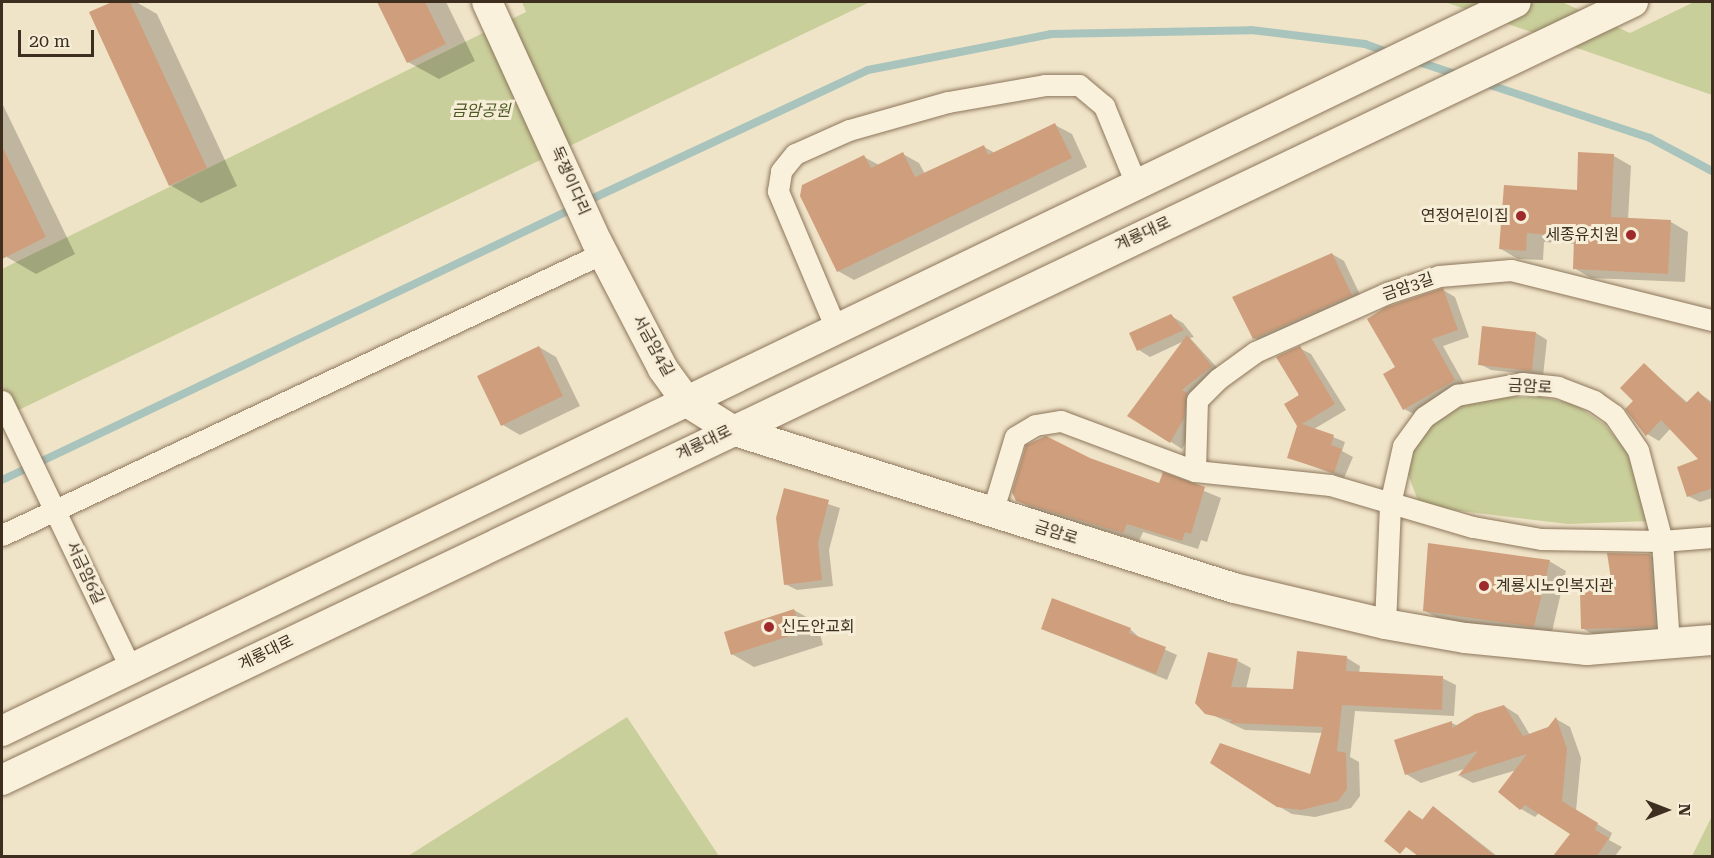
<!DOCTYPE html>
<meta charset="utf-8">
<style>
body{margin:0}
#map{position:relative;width:1714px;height:858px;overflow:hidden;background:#f0e4c8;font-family:"Roboto Serif","Noto Sans KR",serif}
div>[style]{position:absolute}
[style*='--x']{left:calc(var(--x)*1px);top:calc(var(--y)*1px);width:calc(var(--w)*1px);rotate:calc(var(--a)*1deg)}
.green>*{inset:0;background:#c9cf9b}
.shadow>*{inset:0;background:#0003}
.stream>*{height:8px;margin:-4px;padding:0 4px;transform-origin:4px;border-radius:4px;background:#a9c4bc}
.building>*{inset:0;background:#cf9f7d}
.roads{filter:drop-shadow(0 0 2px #8d765c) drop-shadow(0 0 2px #8d765c)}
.street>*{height:21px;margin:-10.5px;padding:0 10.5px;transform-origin:10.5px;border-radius:10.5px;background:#faf1dc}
.secondary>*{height:30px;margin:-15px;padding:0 15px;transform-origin:15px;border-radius:15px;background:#faf1dc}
.dots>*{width:16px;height:16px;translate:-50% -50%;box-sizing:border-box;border:3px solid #f7eed8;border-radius:50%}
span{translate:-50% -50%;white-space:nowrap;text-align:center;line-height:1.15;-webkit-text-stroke:6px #f7eed8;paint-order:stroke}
.park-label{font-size:16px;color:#4d5a26;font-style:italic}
.street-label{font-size:16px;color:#3d2e20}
.poi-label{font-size:16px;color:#3d2e20}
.right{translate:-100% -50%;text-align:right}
.left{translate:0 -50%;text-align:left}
.frame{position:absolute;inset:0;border:3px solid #3d2e20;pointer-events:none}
.north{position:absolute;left:1636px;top:780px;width:60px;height:60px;-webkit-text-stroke:4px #f7eed8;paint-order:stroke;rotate:90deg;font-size:16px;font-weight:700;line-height:24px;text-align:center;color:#3d2e20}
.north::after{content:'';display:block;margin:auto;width:21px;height:27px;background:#3d2e20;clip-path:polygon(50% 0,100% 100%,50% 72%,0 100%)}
.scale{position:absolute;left:18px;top:30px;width:76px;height:27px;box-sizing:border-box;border:3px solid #3d2e20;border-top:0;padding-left:8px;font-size:18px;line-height:21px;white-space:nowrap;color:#3d2e20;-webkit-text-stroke:4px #f7eed8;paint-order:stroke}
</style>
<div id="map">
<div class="green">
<i style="clip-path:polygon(522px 2px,870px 2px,2px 418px,2px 269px,526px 12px)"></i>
<i style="clip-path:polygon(1445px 2px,1562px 2px,1630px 33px,1694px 2px,1712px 2px,1712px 95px)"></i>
<i style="clip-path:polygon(1504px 397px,1541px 397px,1575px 404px,1605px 425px,1626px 451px,1639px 482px,1649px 521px,1568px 524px,1420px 506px,1406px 469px,1409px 457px,1436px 419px,1464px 405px)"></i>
<i style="clip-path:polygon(627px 717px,719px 856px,408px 856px)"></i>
<i style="clip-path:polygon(1712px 816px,1712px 856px,1692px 856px)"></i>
</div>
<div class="shadow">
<i style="clip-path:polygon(116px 2px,136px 2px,157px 14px,237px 186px,201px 203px,170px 185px,91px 13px)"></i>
<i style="clip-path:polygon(379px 2px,446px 2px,475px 61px,439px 79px,408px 62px)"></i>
<i style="clip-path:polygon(2px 103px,75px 254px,36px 274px,5px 256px,2px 248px)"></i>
<i style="clip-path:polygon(1055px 125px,1072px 134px,1087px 167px,854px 280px,838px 271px,864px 157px,879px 165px,903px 154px,919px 163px,925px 174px,984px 147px,995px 153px)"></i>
<i style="clip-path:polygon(1614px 156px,1631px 166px,1628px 219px,1671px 222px,1688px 232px,1685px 282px,1591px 278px,1574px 268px,1575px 244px,1544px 242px,1543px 260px,1518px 259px,1501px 249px,1578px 192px)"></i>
<i style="clip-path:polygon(1332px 254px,1344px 261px,1363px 301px,1266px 345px,1254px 338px)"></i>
<i style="clip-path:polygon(1443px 290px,1455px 297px,1469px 337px,1443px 346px,1466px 387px,1416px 415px,1404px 409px,1398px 367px)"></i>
<i style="clip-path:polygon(1171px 316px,1183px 323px,1194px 337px,1190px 338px,1222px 373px,1182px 449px,1129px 415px,1184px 341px,1150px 357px,1139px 350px)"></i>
<i style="clip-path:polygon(1536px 333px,1547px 340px,1543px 376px,1491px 370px,1480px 364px)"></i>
<i style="clip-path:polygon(539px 347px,556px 357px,580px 406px,520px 435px,503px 425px)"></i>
<i style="clip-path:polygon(1299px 348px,1311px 354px,1346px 410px,1314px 429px,1345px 442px,1342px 451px,1353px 457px,1344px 478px,1288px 457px,1298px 426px)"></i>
<i style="clip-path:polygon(1644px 365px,1688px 403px,1699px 393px,1712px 402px,1712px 498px,1700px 502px,1688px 496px,1701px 460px,1671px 428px,1659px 441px,1647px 434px,1635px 401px)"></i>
<i style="clip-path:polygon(1089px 460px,1160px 485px,1164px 474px,1221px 498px,1207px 542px,1201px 540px,1198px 549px,1143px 532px,1139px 541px,1034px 510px,1017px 500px)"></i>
<i style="clip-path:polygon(785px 490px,840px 508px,829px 550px,833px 586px,797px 590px,785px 584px)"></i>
<i style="clip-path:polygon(1650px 555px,1667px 565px,1672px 636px,1599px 638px,1582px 628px,1613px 580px)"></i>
<i style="clip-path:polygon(1549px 561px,1566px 571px,1551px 636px,1442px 620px,1425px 611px)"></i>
<i style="clip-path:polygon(794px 610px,817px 623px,823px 645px,754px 667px,732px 654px)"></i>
<i style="clip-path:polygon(1042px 628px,1130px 629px,1141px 639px,1177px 655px,1167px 680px)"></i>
<i style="clip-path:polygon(1347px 658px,1360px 666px,1359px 674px,1442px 678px,1456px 685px,1454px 716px,1355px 711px,1350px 757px,1359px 762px,1360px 796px,1351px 808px,1315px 817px,1292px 814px,1278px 806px,1311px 776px,1323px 733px,1245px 730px,1206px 712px,1238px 661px,1251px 668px,1246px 689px,1294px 691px)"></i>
<i style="clip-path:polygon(1504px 706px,1518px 715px,1530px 735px,1549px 728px,1556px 719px,1570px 727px,1581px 758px,1576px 811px,1612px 833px,1609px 840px,1622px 847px,1615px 856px,1555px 856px,1572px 834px,1539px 813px,1535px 817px,1521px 809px,1500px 791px,1517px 770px,1473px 783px,1460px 776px,1467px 768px,1421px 783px,1406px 774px,1396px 741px,1452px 723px,1458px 726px)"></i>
<i style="clip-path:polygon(1433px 808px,1447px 817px,1497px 856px,1420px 856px,1392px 834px,1410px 812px,1424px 820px)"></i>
</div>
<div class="stream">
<i style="--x:1416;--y:61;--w:44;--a:18.4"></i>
<i style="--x:1484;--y:83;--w:175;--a:18.3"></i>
<i style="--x:1650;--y:138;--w:70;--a:28"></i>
<i style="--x:585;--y:202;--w:312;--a:-25"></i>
<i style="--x:868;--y:70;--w:187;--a:-11.1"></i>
<i style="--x:1051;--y:34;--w:200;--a:-1.1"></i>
<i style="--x:1251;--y:30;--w:115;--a:7"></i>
<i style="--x:1365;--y:44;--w:27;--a:20"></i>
<i style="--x:2;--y:480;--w:633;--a:-25.43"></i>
</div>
<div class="building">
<i style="clip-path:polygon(112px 2px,130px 2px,207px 168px,169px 186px,89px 12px)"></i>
<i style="clip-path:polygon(377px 2px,425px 2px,446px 44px,407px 63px)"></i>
<i style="clip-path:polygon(1055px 123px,1072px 158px,837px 272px,800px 196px,802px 185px,864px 155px,871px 168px,903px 152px,915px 177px,984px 145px,988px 155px)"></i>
<i style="clip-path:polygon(2px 146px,46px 237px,2px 259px)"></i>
<i style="clip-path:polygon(1578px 152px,1614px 154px,1611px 217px,1671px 220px,1668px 274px,1573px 269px,1574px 237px,1527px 233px,1526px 251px,1499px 249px,1504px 185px,1577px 190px)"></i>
<i style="clip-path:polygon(1332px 253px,1352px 295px,1253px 339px,1232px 297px)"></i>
<i style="clip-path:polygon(1443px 288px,1458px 330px,1432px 339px,1455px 380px,1403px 410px,1383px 374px,1395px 367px,1367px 319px,1386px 307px)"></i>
<i style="clip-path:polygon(1171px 314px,1184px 330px,1137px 351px,1129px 333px)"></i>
<i style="clip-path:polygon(1482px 326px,1536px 332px,1532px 371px,1478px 365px)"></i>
<i style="clip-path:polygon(1187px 335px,1212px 366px,1182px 390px,1187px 393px,1184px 418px,1170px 443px,1127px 416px)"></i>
<i style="clip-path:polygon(539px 346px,563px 396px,501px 426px,477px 376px)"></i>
<i style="clip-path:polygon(1300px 346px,1335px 404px,1302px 424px,1334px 435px,1331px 445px,1342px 449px,1334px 473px,1287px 458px,1297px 426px,1284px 404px,1299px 395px,1276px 357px)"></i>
<i style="clip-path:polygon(1644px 363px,1686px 403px,1698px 391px,1713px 406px,1713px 488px,1687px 497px,1677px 467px,1698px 459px,1661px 420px,1646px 436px,1625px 409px,1633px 401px,1620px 388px)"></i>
<i style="clip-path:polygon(1046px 436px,1090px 458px,1159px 483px,1163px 472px,1205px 487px,1191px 534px,1185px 532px,1182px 541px,1127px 524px,1123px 533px,1016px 501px,1012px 492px,1026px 445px)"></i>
<i style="clip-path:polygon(784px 488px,829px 500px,818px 543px,822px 580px,784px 585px,776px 518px)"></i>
<i style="clip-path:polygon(1428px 543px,1550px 560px,1534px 627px,1423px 611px)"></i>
<i style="clip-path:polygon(1607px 553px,1650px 554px,1655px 627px,1581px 629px,1580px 592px,1611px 579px)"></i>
<i style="clip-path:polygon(1052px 598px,1131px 628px,1129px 633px,1166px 647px,1156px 674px,1041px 629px)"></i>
<i style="clip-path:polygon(794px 609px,802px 632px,731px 655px,724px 632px)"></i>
<i style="clip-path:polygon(1297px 651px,1347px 656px,1346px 671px,1443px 676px,1442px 710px,1342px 705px,1337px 751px,1346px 753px,1347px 789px,1338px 801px,1301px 810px,1277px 807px,1210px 763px,1220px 743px,1310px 774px,1323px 727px,1230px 723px,1232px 720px,1205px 714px,1195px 703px,1208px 652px,1238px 659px,1231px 687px,1293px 689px)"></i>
<i style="clip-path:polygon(1504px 705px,1523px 736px,1548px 727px,1556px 717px,1567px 749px,1562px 801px,1598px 823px,1595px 830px,1609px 838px,1597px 856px,1553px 856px,1570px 834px,1525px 805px,1520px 810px,1498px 792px,1527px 754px,1458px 776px,1478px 751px,1405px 775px,1394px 740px,1452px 721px,1452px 728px,1475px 714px)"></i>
<i style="clip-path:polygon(1433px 806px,1495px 856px,1418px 856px,1406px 847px,1400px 854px,1384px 841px,1409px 810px,1422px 820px)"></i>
</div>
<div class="roads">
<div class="street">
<i style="--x:837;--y:331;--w:152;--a:-112.9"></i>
<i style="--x:778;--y:191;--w:20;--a:-81"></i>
<i style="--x:781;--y:171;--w:22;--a:-51"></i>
<i style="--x:795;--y:154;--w:59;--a:-24"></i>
<i style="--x:849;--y:130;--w:103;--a:-15.8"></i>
<i style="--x:948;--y:102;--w:98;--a:-9.9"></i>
<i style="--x:1045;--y:85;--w:34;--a:0"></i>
<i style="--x:1079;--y:85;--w:33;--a:40"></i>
<i style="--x:1104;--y:106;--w:87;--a:67.6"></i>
<i style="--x:2;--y:401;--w:295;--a:64.3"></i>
<i style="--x:1195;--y:471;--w:71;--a:-88.4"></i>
<i style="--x:1197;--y:400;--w:30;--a:-45"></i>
<i style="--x:1218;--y:379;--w:46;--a:-36.1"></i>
<i style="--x:1255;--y:352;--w:145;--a:-24.1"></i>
<i style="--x:1387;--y:293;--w:55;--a:-18.1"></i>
<i style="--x:1439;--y:276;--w:72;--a:-4.8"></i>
<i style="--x:1511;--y:270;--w:207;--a:14"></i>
<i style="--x:992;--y:513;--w:79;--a:-73.2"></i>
<i style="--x:1015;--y:437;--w:23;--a:-31"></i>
<i style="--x:1035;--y:425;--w:26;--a:-9"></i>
<i style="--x:1061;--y:421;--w:143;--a:20.5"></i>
<i style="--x:1195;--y:471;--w:136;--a:5.9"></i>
<i style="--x:1330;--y:485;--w:149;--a:16.4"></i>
<i style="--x:1473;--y:527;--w:69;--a:10"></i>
<i style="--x:1541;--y:539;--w:121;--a:0.9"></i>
<i style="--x:1662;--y:541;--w:50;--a:-4.6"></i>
<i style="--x:2;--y:535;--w:664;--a:-25.14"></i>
<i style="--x:1385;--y:624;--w:120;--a:-87.6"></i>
<i style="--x:1390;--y:504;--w:59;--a:-77.4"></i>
<i style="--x:1403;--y:446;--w:36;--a:-54"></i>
<i style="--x:1424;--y:417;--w:40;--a:-34"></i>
<i style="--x:1457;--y:395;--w:66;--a:-10.5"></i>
<i style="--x:1522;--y:383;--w:36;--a:6"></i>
<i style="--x:1558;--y:387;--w:39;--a:21"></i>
<i style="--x:1594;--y:401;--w:24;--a:35"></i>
<i style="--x:1614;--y:415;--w:42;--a:55.6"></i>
<i style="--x:1638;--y:450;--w:94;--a:75.2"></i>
<i style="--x:1662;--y:541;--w:103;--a:86.1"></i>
</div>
<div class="secondary">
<i style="--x:487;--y:2;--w:264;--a:65.4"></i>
<i style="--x:597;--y:242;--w:143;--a:62.5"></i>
<i style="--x:663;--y:369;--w:41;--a:54"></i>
<i style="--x:687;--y:402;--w:53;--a:31.9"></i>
<i style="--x:732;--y:430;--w:526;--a:17.47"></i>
<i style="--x:1234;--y:588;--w:155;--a:13.4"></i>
<i style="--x:1385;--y:624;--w:81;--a:9.9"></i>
<i style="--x:1465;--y:638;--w:123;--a:5.6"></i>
<i style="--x:1587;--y:650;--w:125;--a:-4.6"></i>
<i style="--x:2;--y:731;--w:1680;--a:-25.71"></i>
<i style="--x:2;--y:780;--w:1807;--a:-25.5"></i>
</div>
</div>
<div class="dots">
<i style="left:1521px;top:216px;background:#9e2a2b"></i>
<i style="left:1631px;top:235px;background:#9e2a2b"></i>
<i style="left:1484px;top:586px;background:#9e2a2b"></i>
<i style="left:769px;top:627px;background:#9e2a2b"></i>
</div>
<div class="park-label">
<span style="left:481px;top:111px">금암공원</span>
</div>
<div class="street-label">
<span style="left:570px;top:181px;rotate:66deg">독쟁이다리</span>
<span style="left:1143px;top:234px;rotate:-25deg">계룡대로</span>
<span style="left:1408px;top:287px;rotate:-19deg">금암3길</span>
<span style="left:653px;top:346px;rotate:61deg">서금암4길</span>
<span style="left:1530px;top:387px;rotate:3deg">금암로</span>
<span style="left:704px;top:443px;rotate:-26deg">계룡대로</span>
<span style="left:1056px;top:533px;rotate:17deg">금암로</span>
<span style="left:85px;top:573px;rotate:65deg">서금암6길</span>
<span style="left:266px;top:653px;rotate:-26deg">계룡대로</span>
</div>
<div class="poi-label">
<span class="right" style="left:1509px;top:216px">연정어린이집</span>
<span class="right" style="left:1619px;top:235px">세종유치원</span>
<span class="left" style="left:1496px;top:586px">계룡시노인복지관</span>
<span class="left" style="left:781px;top:627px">신도안교회</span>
</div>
<div class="frame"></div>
<div class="north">N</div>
<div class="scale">20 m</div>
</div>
